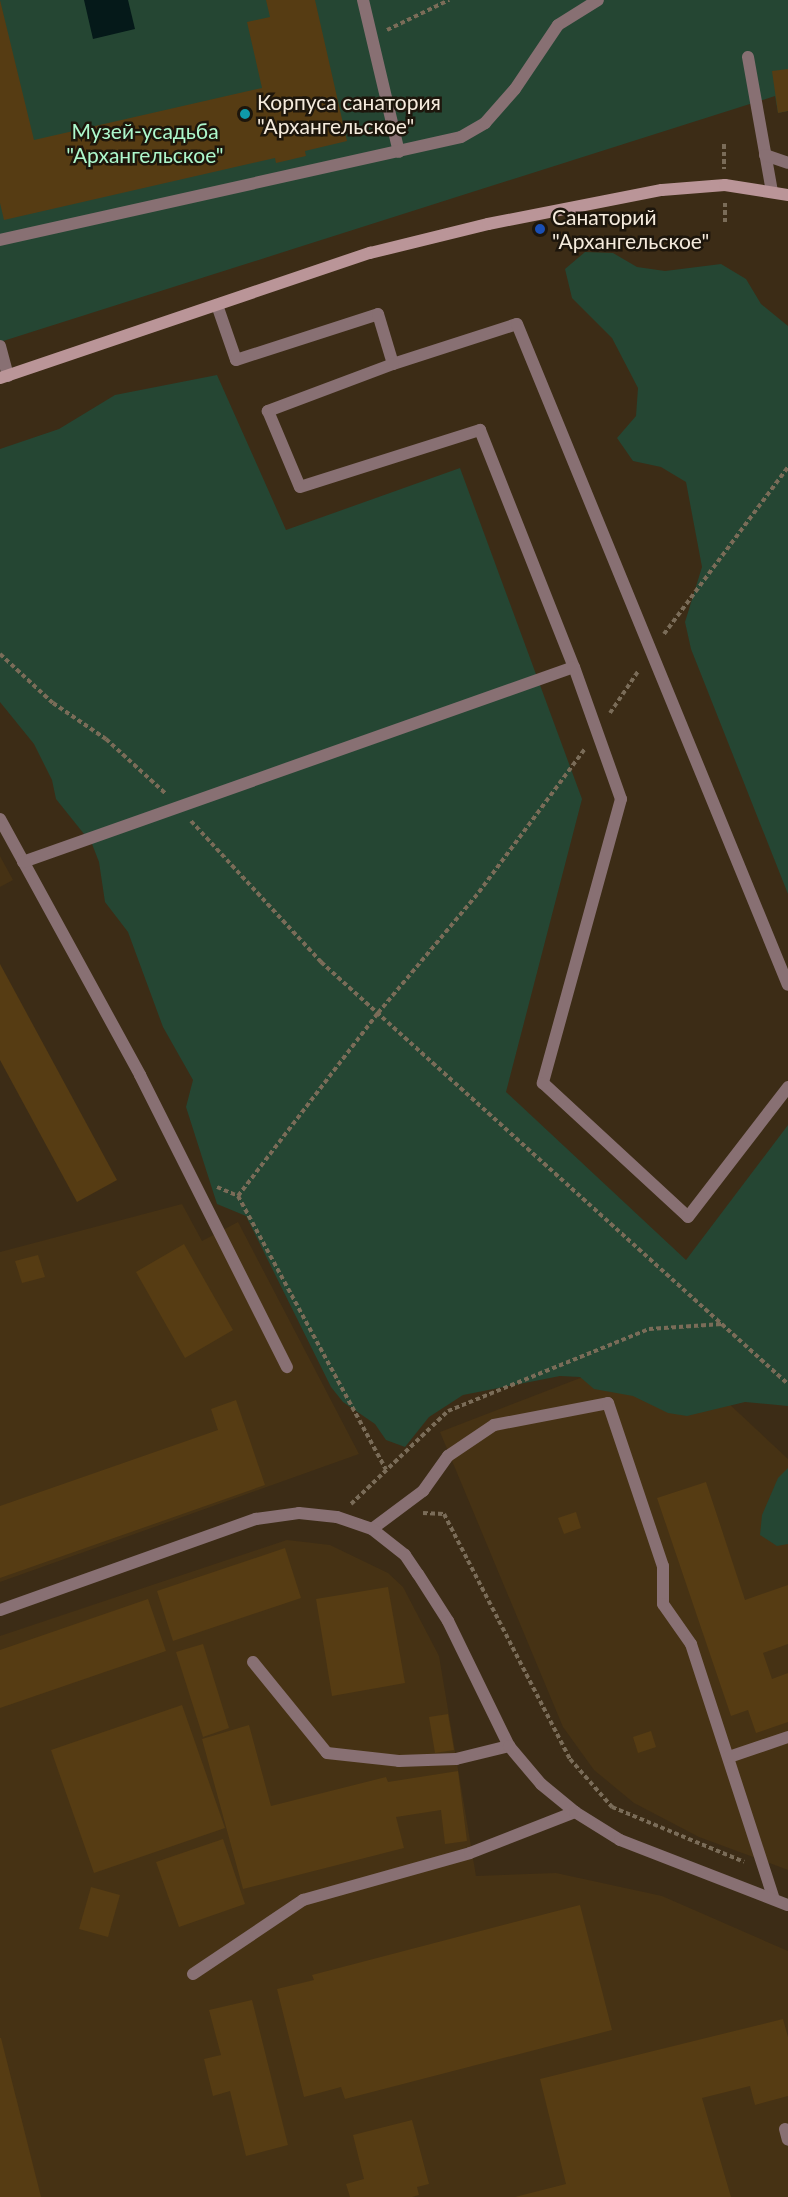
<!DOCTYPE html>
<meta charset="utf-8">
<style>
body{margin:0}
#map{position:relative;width:788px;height:2197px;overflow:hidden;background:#3c2c16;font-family:Lato,sans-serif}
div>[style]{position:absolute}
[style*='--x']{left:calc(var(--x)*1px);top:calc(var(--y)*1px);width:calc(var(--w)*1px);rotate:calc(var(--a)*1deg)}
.built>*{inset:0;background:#463214}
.green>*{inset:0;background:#254633}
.water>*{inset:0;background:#051919}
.building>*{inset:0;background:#563c13}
.path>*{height:4px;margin-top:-2px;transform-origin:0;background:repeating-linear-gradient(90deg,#7a6c58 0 4.5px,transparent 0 7.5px)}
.lane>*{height:12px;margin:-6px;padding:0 6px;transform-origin:6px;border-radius:6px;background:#887073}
.street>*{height:12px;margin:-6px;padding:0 6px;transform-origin:6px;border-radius:6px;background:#887073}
.secondary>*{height:12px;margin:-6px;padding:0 6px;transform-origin:6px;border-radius:6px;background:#ba9598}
.dots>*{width:16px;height:16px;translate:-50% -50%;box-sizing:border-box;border:3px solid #1d160c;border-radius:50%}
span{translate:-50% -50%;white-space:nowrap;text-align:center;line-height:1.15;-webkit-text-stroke:5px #1d160c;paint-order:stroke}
.poi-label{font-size:21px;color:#f5ebdd}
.left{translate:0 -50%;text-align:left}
.park-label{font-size:21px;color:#adf8cc}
</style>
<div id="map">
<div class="built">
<i style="clip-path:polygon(0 856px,13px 880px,0 887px)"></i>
<i style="clip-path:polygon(182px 1204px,202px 1241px,238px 1222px,359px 1454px,0 1582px,0 1252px)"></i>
<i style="clip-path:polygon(666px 1345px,788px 1459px,788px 1870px,699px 1837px,634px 1803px,594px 1770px,563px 1727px,440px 1432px)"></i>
<i style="clip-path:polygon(287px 1540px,330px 1545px,388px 1573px,403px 1587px,439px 1656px,476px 1876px,556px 1873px,662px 1896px,788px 1951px,788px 2197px,0 2197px,0 1636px)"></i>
</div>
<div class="green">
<i style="clip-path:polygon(0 0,788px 0,788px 111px,778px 113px,775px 96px,0 342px)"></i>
<i style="clip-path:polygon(585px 252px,613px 253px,637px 267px,665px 271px,721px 264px,746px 279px,761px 304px,788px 326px,788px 894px,691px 649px,685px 622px,702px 567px,686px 482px,661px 467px,633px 461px,617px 438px,636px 416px,638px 388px,612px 338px,572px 298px,565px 269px)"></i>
<i style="clip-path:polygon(217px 375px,286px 530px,460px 468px,582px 799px,506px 1092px,686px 1260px,788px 1125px,788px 1406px,745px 1402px,687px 1416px,668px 1413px,633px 1396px,594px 1389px,580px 1377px,560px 1376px,463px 1395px,429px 1417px,405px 1447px,386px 1440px,375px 1424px,343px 1402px,331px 1387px,246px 1216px,217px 1204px,186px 1107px,193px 1080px,163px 1027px,128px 932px,105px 902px,99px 862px,92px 844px,56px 799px,52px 780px,34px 744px,0 702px,0 449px,59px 429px,115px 395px)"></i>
<i style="clip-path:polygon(788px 1468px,788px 1544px,777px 1546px,760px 1535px,762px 1515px,778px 1478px)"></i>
</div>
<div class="water">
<i style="clip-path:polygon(84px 0,128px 0,135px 29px,93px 39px)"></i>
</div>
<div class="building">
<i style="clip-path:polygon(0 0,34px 140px,262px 88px,247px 22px,270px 17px,266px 0,315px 0,347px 141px,305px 151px,306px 156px,276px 163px,275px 158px,4px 220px,0 203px)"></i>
<i style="clip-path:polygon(788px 69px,788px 111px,778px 113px,772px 71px)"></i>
<i style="clip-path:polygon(0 964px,117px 1180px,77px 1202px,0 1060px)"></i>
<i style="clip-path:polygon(184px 1244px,233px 1330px,185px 1358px,136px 1272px)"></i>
<i style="clip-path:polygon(38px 1255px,45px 1277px,22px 1283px,15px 1261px)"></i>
<i style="clip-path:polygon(236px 1400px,265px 1485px,0 1578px,0 1506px,218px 1430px,211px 1409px)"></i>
<i style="clip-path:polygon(706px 1482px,745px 1600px,788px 1585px,788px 1644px,763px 1653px,772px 1679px,788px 1673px,788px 1722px,756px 1733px,748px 1710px,731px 1716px,657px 1498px)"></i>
<i style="clip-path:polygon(576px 1512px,581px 1528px,564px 1534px,558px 1518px)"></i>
<i style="clip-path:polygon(285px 1548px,301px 1598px,173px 1641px,157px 1591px)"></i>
<i style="clip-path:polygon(388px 1587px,405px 1683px,332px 1696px,316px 1599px)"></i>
<i style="clip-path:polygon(148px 1599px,166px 1651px,0 1708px,0 1650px)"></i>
<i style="clip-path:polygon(203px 1644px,229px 1728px,203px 1737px,176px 1652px)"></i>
<i style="clip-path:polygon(182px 1705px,225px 1828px,94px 1873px,51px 1750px)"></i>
<i style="clip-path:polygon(448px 1714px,454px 1750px,435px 1753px,429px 1717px)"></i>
<i style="clip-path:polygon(249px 1725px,271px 1806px,386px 1777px,388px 1782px,458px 1771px,467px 1841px,445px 1844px,441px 1810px,396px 1817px,404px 1848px,243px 1889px,202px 1739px)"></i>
<i style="clip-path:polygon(651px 1731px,656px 1747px,638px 1753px,633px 1737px)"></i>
<i style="clip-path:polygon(223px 1839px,245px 1904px,179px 1927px,156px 1862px)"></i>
<i style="clip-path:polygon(91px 1887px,120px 1895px,108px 1937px,79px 1929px)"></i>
<i style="clip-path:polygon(580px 1905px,612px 2030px,345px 2099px,341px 2087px,304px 2097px,277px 1989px,314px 1980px,312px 1975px)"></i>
<i style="clip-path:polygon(252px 2000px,288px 2145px,246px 2156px,230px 2091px,213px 2096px,204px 2059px,221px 2055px,209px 2010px)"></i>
<i style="clip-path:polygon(783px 2019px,788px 2037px,788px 2096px,755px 2105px,750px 2086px,702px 2098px,731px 2197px,515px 2197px,566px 2184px,540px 2079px)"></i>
<i style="clip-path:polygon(0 2038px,1px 2038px,41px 2197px,0 2197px)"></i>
<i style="clip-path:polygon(412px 2120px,429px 2184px,417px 2187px,419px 2195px,412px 2197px,350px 2197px,346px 2184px,364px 2179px,353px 2135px)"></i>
</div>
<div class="path">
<i style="--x:387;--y:30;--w:69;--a:-25.8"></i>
<i style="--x:724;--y:144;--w:25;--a:90"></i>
<i style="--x:725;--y:203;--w:21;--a:90"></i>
<i style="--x:664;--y:634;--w:208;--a:-53.4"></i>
<i style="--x:0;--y:654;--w:72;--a:42.8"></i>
<i style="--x:53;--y:703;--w:64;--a:34.2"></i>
<i style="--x:106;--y:739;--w:80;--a:42.5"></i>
<i style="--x:610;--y:713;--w:52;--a:-56"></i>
<i style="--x:191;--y:821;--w:192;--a:47.3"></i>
<i style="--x:321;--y:962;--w:629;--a:42.1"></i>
<i style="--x:217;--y:1187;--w:23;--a:23"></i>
<i style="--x:238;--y:1196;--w:311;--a:61.6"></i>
<i style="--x:238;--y:1196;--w:230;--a:-52.6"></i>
<i style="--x:378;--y:1013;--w:158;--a:-50.1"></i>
<i style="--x:479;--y:892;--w:178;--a:-53.5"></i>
<i style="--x:351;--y:1504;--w:134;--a:-43.8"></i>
<i style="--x:448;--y:1411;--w:217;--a:-22.2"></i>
<i style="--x:649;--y:1329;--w:73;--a:-3.9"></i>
<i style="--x:423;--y:1513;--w:21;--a:3"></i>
<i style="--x:444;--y:1514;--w:276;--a:62.8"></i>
<i style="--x:570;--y:1759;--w:64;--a:48.8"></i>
<i style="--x:612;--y:1807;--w:143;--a:22.6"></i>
</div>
<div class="lane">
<i style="--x:363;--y:0;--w:156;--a:76.7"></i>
<i style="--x:748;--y:57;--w:137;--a:79.9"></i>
<i style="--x:765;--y:155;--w:24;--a:19"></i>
<i style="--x:0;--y:240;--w:472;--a:-12.6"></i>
<i style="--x:461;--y:137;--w:28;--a:-30"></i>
<i style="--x:485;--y:123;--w:45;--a:-48.6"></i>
<i style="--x:515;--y:89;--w:77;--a:-56.1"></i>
<i style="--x:558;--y:25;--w:47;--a:-32"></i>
<i style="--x:217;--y:305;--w:58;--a:70.9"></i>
<i style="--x:236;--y:360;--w:149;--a:-17.9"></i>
<i style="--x:378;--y:314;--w:52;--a:73.3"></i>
<i style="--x:393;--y:364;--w:130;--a:-17.9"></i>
<i style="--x:517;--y:324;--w:714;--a:67.71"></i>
<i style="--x:0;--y:346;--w:31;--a:75"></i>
<i style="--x:393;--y:364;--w:134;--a:159.4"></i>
<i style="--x:268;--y:411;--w:82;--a:67.2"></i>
<i style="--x:300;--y:487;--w:189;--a:-17.6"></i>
<i style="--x:480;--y:430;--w:255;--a:68.4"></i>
<i style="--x:0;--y:819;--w:292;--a:61.3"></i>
<i style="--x:140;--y:1075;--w:327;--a:63.3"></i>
<i style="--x:23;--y:862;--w:584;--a:-19.49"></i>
<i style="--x:574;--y:667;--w:140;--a:70.4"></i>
<i style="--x:621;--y:799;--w:295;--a:105.4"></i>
<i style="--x:543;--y:1083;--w:197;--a:42.7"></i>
<i style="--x:688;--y:1217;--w:164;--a:-52.4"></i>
<i style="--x:372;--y:1529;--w:64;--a:-36.7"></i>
<i style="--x:423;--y:1491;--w:43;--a:-54.5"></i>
<i style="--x:448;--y:1456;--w:55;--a:-34"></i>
<i style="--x:494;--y:1425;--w:116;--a:-10.9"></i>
<i style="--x:608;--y:1403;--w:172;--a:71.4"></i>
<i style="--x:663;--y:1566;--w:38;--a:90"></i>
<i style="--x:663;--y:1604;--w:49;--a:55"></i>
<i style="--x:691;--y:1644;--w:268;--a:72"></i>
<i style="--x:253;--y:1662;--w:117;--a:50.9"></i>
<i style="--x:327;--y:1753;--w:72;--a:6.3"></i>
<i style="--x:399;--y:1761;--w:57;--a:-2"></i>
<i style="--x:456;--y:1759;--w:55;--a:-13.8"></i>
<i style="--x:729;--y:1757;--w:62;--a:-18.7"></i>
<i style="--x:193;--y:1974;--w:133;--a:-33.9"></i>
<i style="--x:303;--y:1900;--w:173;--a:-15.7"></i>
<i style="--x:470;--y:1853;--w:113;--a:-21.3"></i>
<i style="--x:785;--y:2129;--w:11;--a:75"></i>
</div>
<div class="street">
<i style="--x:0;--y:1610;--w:272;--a:-19.6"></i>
<i style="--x:256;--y:1519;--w:43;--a:-7.9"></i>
<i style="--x:299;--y:1513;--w:38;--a:6"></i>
<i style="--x:337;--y:1517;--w:37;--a:19"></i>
<i style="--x:372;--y:1529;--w:42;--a:38.2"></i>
<i style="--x:405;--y:1555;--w:23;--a:56"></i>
<i style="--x:418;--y:1574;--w:56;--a:57.4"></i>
<i style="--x:448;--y:1621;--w:139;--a:64"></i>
<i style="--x:509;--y:1746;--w:50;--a:49.9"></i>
<i style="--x:541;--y:1784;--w:44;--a:39.5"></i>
<i style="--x:575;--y:1812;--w:53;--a:31.9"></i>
<i style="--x:620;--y:1840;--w:180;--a:21.2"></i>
</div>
<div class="secondary">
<i style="--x:0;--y:378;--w:391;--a:-18.7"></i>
<i style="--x:370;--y:253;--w:122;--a:-13.8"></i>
<i style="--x:488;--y:224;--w:177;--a:-11.1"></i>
<i style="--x:662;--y:190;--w:63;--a:-4.5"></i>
<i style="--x:725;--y:185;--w:64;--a:9"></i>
</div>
<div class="dots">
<i style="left:245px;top:114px;background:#0f9aa8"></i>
<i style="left:540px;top:229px;background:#1a4fb4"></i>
</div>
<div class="poi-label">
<span class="left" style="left:257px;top:114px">Корпуса санатория<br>"Архангельское"</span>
<span class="left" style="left:552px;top:229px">Санаторий<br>"Архангельское"</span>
</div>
<div class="park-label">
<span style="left:145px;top:143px">Музей-усадьба<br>"Архангельское"</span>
</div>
</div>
